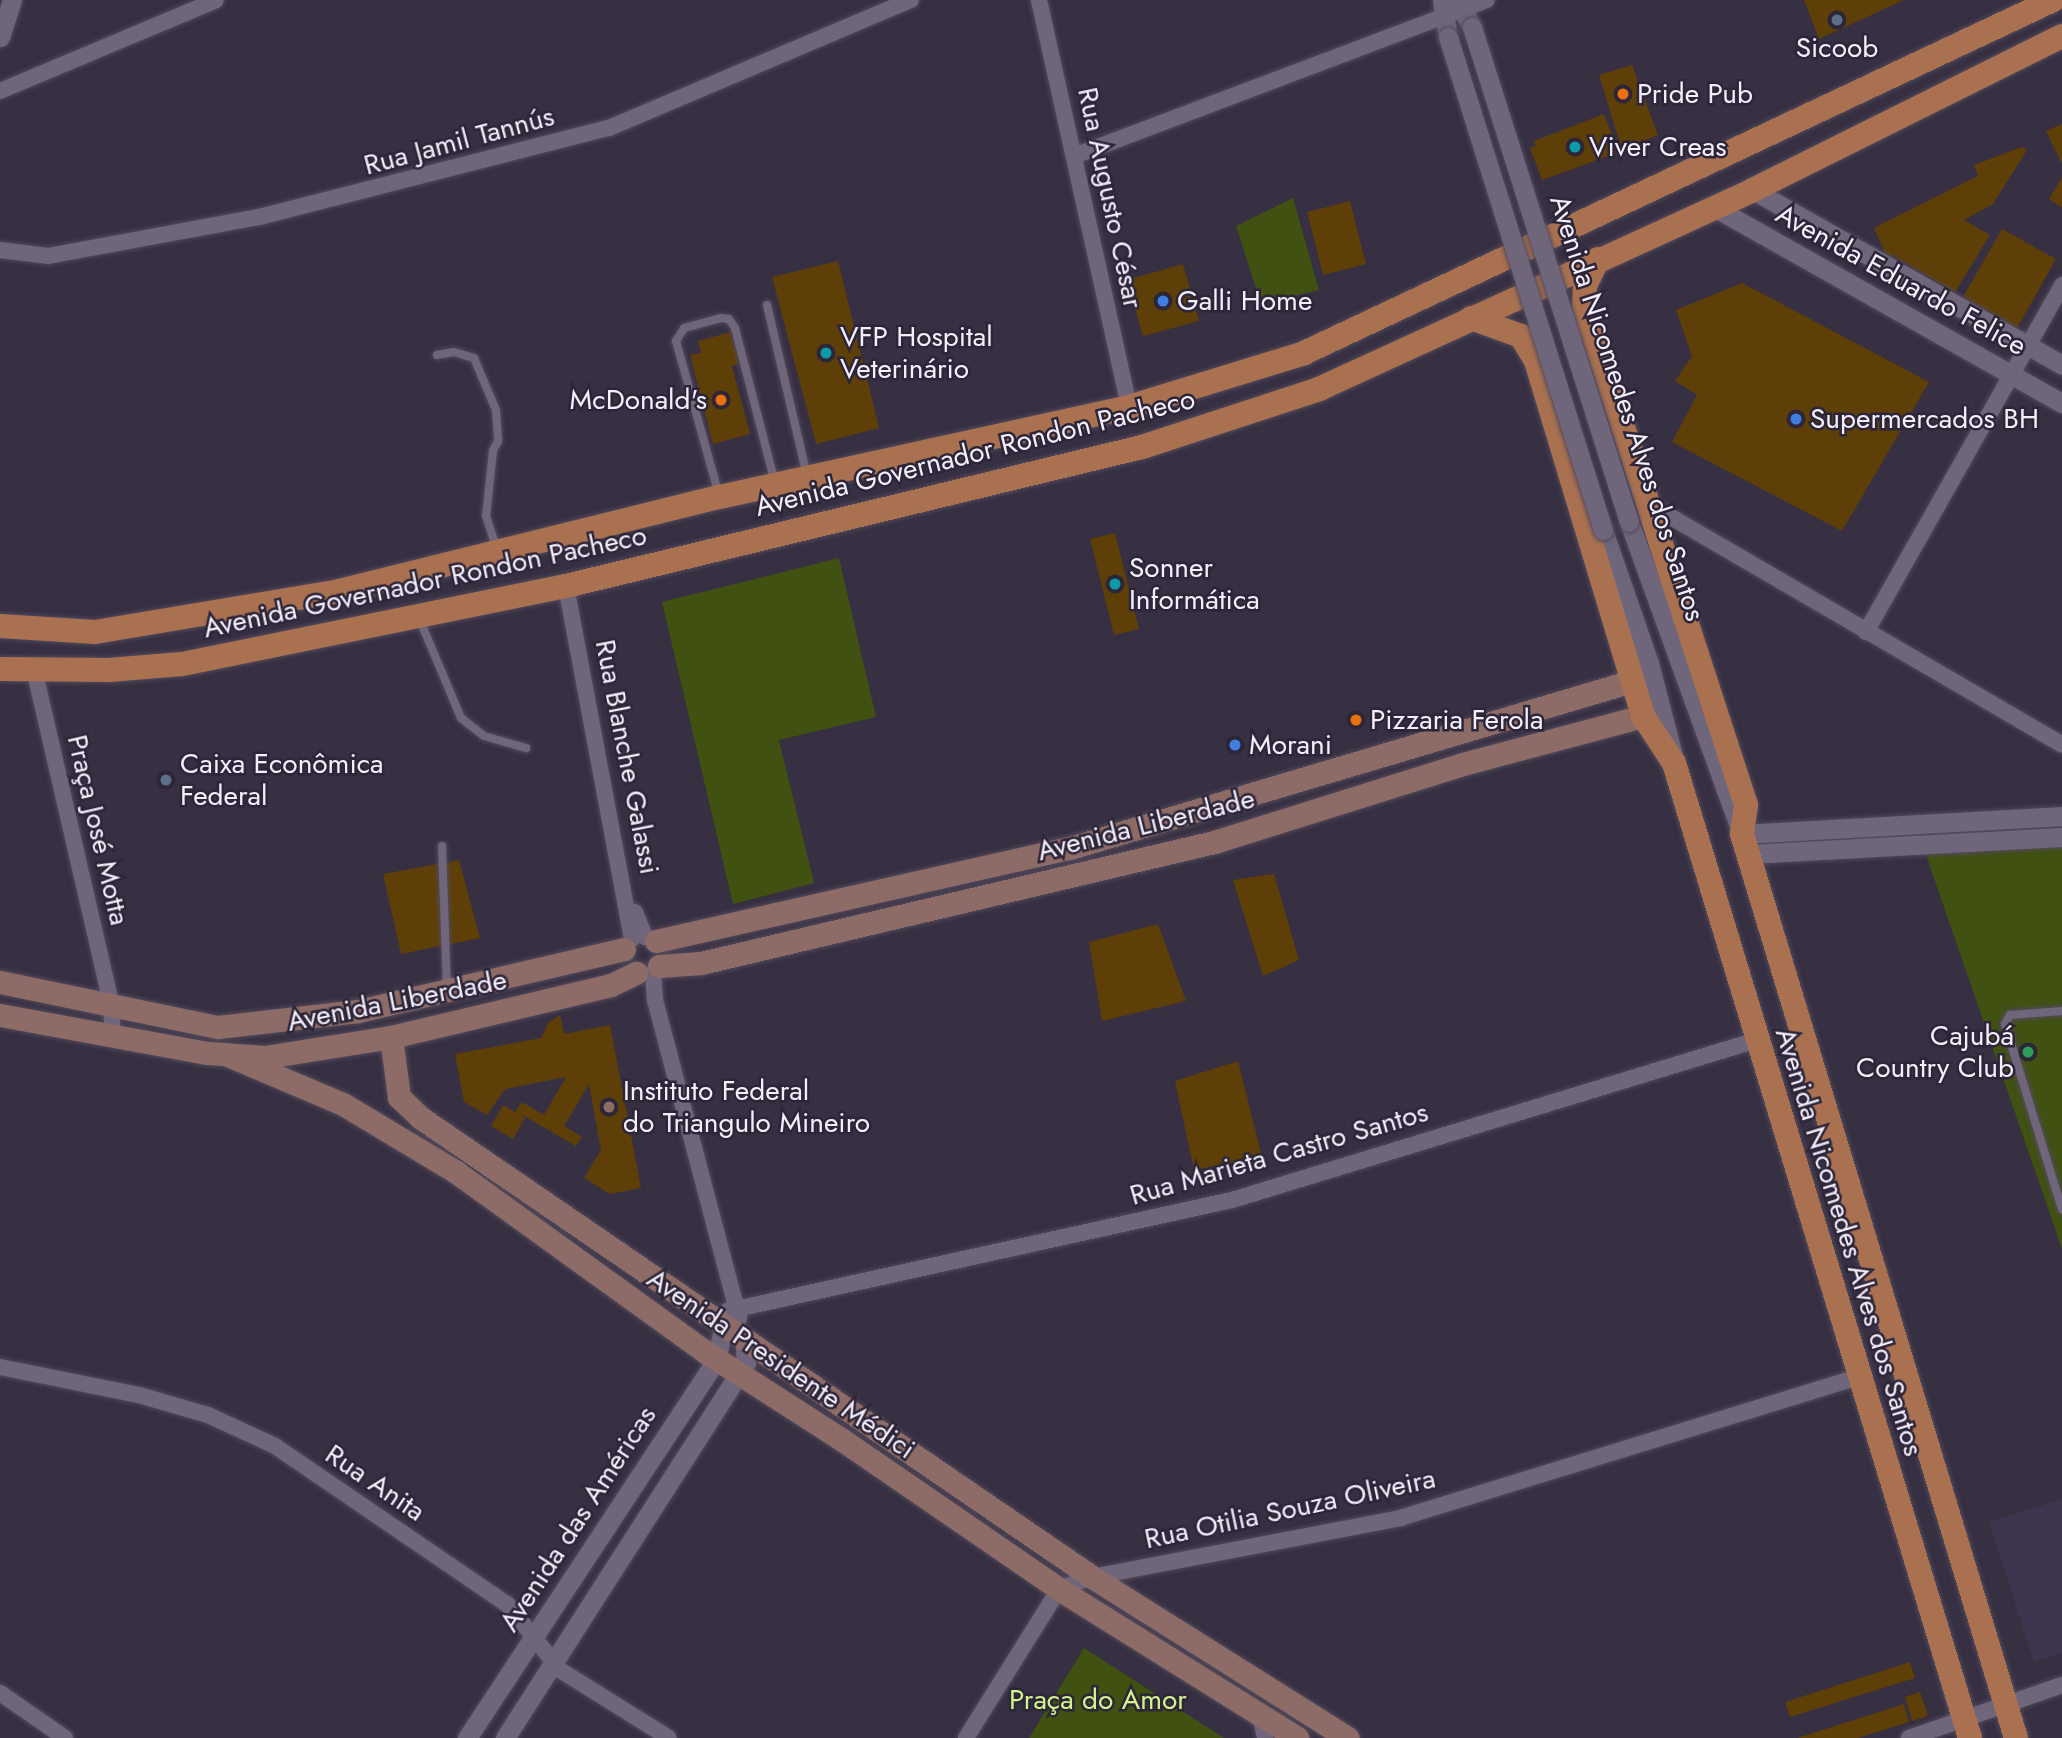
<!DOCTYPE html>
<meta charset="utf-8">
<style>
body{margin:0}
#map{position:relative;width:2062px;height:1738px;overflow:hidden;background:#372f42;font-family:Jost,sans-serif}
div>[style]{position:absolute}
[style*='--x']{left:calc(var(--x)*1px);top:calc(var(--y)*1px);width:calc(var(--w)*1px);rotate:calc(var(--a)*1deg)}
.built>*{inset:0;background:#40354e}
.green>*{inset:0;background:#405112}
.building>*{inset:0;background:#5f3f08}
.roads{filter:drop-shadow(0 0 2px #524a5b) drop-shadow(0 0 2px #524a5b)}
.service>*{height:8px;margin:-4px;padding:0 4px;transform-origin:4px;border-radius:4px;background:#6f667c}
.minor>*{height:16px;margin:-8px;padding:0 8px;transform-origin:8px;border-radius:8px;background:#6f667c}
.tertiary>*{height:19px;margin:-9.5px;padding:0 9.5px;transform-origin:9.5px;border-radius:9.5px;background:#6f667c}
.secondary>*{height:23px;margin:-11.5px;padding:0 11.5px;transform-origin:11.5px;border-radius:11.5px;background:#8d6b66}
.primary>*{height:24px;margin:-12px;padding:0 12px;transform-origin:12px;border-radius:12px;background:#aa7150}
.bridges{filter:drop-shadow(0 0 2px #524a5b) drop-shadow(0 0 2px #524a5b)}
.tertiary-bridge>*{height:19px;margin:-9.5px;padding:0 9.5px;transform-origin:9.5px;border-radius:9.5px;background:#6f667c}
.dots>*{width:19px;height:19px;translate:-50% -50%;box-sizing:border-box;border:4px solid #2d2538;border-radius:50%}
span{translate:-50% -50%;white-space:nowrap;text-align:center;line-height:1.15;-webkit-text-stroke:5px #2d2538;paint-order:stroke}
.poi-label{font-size:28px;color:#f3eefb}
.left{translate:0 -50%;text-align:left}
.right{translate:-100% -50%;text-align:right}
.street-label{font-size:28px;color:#f3eefb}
.park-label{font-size:28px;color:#d2f28f}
</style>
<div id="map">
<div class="built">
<i style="clip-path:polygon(2062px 1499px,2062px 1653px,2034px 1662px,1989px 1522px)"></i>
</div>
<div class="green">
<i style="clip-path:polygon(1293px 198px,1319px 290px,1261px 304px,1236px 226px)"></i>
<i style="clip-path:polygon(839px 558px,876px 717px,779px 740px,814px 883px,733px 904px,662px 602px)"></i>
<i style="clip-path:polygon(2062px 847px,2062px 1249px,1926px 855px)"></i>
<i style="clip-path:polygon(1084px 1648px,1224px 1738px,1029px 1738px)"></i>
</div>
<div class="building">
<i style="clip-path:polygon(1804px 0,1904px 0,1819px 39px)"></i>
<i style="clip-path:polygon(1632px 65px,1658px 135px,1622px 150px,1599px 75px)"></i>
<i style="clip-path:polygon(1604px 114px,1619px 152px,1542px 180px,1530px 148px,1536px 146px,1534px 141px)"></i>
<i style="clip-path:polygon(2062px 124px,2062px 164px,2046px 131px)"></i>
<i style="clip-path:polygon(2022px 147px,2027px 150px,1993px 204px,1964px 220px,1990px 235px,1955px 292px,1892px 255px,1887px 257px,1874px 228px,1978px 176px,1974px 165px)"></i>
<i style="clip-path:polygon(2062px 177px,2062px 208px,2049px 199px)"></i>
<i style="clip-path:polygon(1350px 201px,1366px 264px,1323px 275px,1307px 212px)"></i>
<i style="clip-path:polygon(2002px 229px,2056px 259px,2017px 328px,1963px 297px)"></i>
<i style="clip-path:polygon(838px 261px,879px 428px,816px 444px,772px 277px)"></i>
<i style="clip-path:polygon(1183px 264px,1199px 321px,1143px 336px,1127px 280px)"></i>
<i style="clip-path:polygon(1742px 283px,1929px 382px,1842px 531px,1672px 442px,1697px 395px,1675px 381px,1692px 356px,1676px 310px)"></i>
<i style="clip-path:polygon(731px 332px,739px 364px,732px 366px,750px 434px,713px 444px,690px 355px,701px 353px,698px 341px)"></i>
<i style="clip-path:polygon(1115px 533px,1139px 629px,1114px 635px,1090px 539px)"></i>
<i style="clip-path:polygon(459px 860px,480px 938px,401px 954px,383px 874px)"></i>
<i style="clip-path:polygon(1274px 874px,1299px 960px,1263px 976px,1233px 880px)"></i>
<i style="clip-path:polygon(1158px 924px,1186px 1001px,1102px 1021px,1089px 942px)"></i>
<i style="clip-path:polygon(560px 1015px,564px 1034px,610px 1025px,641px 1188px,610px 1194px,584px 1178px,601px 1150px,589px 1084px,564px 1126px,582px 1137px,576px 1146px,519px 1113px,525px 1118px,513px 1139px,491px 1126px,503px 1105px,515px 1112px,522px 1102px,544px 1115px,566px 1077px,505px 1089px,487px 1115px,464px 1102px,455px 1054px,541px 1038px,548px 1023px)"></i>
<i style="clip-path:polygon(1238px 1061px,1262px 1157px,1194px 1170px,1175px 1081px)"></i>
<i style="clip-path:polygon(1910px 1662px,1915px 1678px,1790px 1717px,1785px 1702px)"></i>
<i style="clip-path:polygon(1920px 1692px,1928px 1716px,1912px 1721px,1905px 1697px)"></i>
<i style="clip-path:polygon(1904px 1704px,1909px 1722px,1858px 1738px,1797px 1738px)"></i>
</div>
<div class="roads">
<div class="service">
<i style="--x:767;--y:305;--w:175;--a:76.8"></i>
<i style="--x:437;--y:355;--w:17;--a:-10"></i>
<i style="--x:454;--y:352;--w:21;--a:17"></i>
<i style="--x:474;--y:358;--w:56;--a:67.1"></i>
<i style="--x:496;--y:410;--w:31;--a:86"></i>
<i style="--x:498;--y:441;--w:11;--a:117"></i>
<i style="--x:493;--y:451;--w:65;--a:96.1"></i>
<i style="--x:486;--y:516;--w:33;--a:72"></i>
<i style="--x:719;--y:495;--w:160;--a:-105.6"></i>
<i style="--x:676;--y:341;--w:15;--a:-58"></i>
<i style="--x:684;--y:328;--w:38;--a:-15"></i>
<i style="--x:721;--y:318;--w:8;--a:7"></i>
<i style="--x:729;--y:319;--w:11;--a:56"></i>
<i style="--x:735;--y:328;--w:160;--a:75.5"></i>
<i style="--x:419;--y:618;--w:108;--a:67.2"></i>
<i style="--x:461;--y:718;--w:29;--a:38"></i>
<i style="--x:484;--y:736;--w:44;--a:15.9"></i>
<i style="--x:442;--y:846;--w:143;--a:88"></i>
<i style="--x:2062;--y:1011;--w:52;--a:175.6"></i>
<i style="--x:2010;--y:1015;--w:10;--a:119"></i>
<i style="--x:2005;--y:1024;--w:194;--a:72.9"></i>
</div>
<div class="minor">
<i style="--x:1039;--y:0;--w:417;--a:77.5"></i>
<i style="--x:0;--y:91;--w:234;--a:-22.8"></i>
<i style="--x:1074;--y:156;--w:441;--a:-20.7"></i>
<i style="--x:0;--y:250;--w:48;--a:7.1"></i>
<i style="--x:48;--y:256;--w:219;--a:-10.5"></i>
<i style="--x:263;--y:216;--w:357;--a:-14.3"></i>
<i style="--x:609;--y:128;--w:328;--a:-23"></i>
<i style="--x:1647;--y:503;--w:480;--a:30.2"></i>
<i style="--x:566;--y:586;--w:359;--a:79.4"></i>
<i style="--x:1866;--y:632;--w:399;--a:-60.5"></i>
<i style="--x:34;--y:669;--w:343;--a:77"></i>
<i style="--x:111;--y:1003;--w:33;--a:87"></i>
<i style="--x:635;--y:912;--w:27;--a:68"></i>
<i style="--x:653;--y:972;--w:28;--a:86"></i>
<i style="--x:655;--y:1000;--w:329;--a:75.2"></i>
<i style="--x:727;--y:1311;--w:517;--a:-12.4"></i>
<i style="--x:1232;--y:1200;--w:549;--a:-16.95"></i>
<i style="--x:0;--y:1367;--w:142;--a:11.4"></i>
<i style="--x:139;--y:1395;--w:72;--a:16.2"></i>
<i style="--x:208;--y:1415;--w:74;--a:24.8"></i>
<i style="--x:275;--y:1446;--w:281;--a:34.3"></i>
<i style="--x:507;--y:1604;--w:85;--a:51.2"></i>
<i style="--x:560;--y:1670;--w:128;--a:32"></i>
<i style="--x:0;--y:1693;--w:79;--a:34.7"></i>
<i style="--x:1260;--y:1714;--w:25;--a:78"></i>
<i style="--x:966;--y:1738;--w:176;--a:-58"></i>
<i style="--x:1059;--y:1589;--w:35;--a:-20"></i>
<i style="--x:1092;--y:1577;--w:314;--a:-10.8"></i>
<i style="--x:1400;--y:1518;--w:480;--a:-17.1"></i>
<i style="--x:1909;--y:1738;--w:162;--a:-19.1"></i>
</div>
<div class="tertiary">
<i style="--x:1442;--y:0;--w:37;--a:81"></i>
<i style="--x:1457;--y:0;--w:31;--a:61"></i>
<i style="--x:0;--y:37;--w:39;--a:-72"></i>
<i style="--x:1753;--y:190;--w:355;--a:29.5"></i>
<i style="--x:1712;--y:206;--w:402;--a:29.4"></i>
<i style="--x:1629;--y:522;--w:332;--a:70.1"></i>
<i style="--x:1742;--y:834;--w:321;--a:-3.2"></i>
<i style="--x:1603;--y:530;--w:141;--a:70.9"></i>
<i style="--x:1649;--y:663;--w:96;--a:75.5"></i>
<i style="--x:1748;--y:854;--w:314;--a:-3.1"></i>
<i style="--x:467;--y:1738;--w:453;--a:-56.6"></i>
<i style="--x:716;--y:1360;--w:36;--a:-77"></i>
<i style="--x:505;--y:1738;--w:446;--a:-57.3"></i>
<i style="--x:746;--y:1363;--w:26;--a:-94"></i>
</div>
<div class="secondary">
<i style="--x:656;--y:941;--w:424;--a:-12.7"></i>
<i style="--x:1070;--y:848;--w:586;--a:-16.55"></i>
<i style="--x:659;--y:966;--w:42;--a:-4.1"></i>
<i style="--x:701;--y:963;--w:527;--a:-13.27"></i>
<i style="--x:1214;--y:842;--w:261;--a:-17.4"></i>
<i style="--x:1463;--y:764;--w:186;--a:-14.9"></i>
<i style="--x:0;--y:982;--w:223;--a:11.7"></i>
<i style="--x:218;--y:1027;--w:141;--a:-6.5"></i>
<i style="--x:358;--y:1011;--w:273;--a:-13.1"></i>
<i style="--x:0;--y:1015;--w:211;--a:10.4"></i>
<i style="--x:208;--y:1053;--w:57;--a:4"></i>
<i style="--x:265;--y:1057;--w:128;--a:-9"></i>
<i style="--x:391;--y:1037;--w:226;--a:-13.3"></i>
<i style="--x:611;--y:985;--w:28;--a:-26"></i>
<i style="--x:391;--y:1037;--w:61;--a:82.4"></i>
<i style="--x:399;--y:1097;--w:30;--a:44"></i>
<i style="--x:421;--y:1118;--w:813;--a:34.37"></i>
<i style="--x:1092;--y:1577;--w:302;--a:32.2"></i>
<i style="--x:225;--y:1054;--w:128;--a:23"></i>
<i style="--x:343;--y:1104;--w:132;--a:31"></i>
<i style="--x:456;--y:1172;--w:309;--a:35.8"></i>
<i style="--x:707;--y:1353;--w:159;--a:32.7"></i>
<i style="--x:841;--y:1439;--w:265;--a:34.5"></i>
<i style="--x:1059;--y:1589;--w:281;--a:32"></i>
</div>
<div class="primary">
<i style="--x:1598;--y:259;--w:30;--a:116"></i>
<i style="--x:1585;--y:286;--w:21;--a:93"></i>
<i style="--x:1584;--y:307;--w:524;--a:71.98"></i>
<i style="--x:1746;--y:805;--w:29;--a:98"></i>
<i style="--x:1742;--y:834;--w:945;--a:73.14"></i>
<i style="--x:1471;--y:318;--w:53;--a:19.8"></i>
<i style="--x:1521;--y:336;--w:29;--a:59"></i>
<i style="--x:1536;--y:361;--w:371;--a:73.2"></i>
<i style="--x:1643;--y:716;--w:56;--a:56.6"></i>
<i style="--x:1674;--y:763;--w:1019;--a:73.11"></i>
<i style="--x:0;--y:626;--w:95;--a:3.6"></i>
<i style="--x:95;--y:632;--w:247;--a:-9.5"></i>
<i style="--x:339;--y:591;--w:392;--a:-13.9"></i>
<i style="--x:720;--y:497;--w:419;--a:-12.4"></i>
<i style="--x:1129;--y:407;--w:183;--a:-17.1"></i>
<i style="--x:1304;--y:353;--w:828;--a:-25.23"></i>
<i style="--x:0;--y:669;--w:109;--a:0.5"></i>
<i style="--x:109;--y:670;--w:73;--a:-4.7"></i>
<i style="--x:182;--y:664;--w:392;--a:-11.5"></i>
<i style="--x:566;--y:586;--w:593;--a:-13.57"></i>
<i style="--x:1142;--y:447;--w:186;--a:-18.1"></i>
<i style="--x:1319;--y:389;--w:477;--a:-24.6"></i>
<i style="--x:1753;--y:190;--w:345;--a:-26.5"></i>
</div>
</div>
<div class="bridges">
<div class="tertiary-bridge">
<i style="--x:1472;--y:27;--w:519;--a:72.4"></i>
<i style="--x:1448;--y:37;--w:517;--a:72.55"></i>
</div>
</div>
<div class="dots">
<i style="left:1837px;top:20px;background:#5c6f8a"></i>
<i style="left:1623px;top:94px;background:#e8710a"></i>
<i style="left:1575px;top:147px;background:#0f9aa8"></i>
<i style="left:1163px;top:301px;background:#3f7fe0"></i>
<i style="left:826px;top:353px;background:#0f9aa8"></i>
<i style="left:721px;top:400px;background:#e8710a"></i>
<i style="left:1796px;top:419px;background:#3f7fe0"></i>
<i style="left:1115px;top:584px;background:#0f9aa8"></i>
<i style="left:1356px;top:720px;background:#e8710a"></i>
<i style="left:1235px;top:745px;background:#3f7fe0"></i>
<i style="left:166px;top:780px;background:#5c6f8a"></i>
<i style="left:2028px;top:1052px;background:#2e9e5b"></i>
<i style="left:609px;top:1107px;background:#8d6e63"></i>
</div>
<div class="poi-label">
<span style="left:1837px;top:48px">Sicoob</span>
<span class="left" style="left:1637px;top:94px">Pride Pub</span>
<span class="left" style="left:1589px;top:147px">Viver Creas</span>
<span class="left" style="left:1177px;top:301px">Galli Home</span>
<span class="left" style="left:840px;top:353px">VFP Hospital<br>Veterinário</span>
<span class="right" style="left:707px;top:400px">McDonald's</span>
<span class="left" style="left:1810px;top:419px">Supermercados BH</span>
<span class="left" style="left:1129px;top:584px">Sonner<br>Informática</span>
<span class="left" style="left:1370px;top:720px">Pizzaria Ferola</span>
<span class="left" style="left:1249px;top:745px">Morani</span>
<span class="left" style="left:180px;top:780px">Caixa Econômica<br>Federal</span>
<span class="right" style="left:2014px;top:1052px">Cajubá<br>Country Club</span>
<span class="left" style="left:623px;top:1107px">Instituto Federal<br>do Triangulo Mineiro</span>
</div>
<div class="street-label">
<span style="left:459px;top:141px;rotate:-15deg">Rua Jamil Tannús</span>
<span style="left:1110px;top:198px;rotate:78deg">Rua Augusto César</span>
<span style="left:1901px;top:280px;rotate:29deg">Avenida Eduardo Felice</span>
<span style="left:1627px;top:408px;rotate:72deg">Avenida Nicomedes Alves dos Santos</span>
<span style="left:975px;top:453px;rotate:-14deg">Avenida Governador Rondon Pacheco</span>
<span style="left:425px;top:582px;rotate:-12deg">Avenida Governador Rondon Pacheco</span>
<span style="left:627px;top:757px;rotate:79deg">Rua Blanche Galassi</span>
<span style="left:1146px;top:825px;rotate:-14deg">Avenida Liberdade</span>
<span style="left:98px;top:830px;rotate:77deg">Praça José Motta</span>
<span style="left:397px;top:1001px;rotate:-11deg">Avenida Liberdade</span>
<span style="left:1279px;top:1154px;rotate:-16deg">Rua Marieta Castro Santos</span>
<span style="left:1849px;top:1242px;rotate:73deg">Avenida Nicomedes Alves dos Santos</span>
<span style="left:781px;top:1364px;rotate:34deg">Avenida Presidente Médici</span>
<span style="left:375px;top:1483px;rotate:34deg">Rua Anita</span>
<span style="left:1290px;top:1509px;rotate:-12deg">Rua Otilia Souza Oliveira</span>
<span style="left:578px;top:1519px;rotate:-57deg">Avenida das Américas</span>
</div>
<div class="park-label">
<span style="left:1098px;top:1700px">Praça do Amor</span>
</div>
</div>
